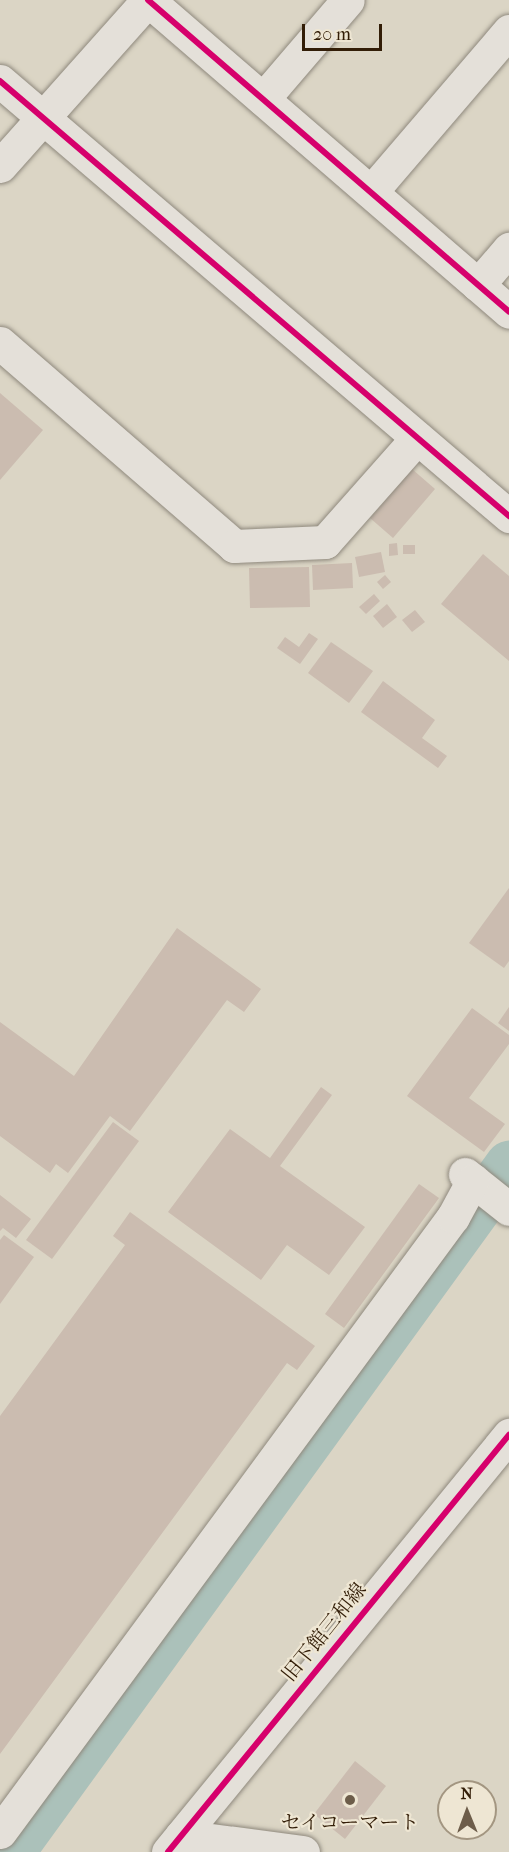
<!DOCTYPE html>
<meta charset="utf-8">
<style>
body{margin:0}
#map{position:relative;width:509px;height:1852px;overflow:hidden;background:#dbd5c5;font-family:"IM FELL French Canon","Noto Serif JP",serif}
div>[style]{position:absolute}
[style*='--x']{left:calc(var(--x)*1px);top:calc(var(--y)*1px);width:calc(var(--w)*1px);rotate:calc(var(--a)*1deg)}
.river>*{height:48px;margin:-24px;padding:0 24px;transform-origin:24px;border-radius:24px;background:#abc1ba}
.building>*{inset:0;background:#cbbcb0}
.roads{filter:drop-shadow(0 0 2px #8f897d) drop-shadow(0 0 2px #8f897d)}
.minor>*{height:33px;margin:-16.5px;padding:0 16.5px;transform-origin:16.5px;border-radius:16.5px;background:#e4e0d9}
.cycleway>*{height:6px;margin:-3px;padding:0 3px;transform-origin:3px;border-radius:3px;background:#d6006c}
.dots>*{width:16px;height:16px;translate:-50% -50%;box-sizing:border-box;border:3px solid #eee6d3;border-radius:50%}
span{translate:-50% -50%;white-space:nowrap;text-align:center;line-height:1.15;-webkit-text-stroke:4.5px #eee6d3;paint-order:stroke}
.street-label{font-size:20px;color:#321d07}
.poi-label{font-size:20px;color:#321d07}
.north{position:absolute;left:437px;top:1780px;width:60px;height:60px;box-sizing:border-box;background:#eee6d3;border:2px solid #a39681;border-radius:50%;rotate:359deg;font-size:16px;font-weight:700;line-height:24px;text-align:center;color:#321d07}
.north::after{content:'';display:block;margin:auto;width:21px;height:27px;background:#6d5d4a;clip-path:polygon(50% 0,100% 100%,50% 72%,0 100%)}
.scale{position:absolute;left:302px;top:24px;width:80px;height:27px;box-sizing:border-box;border:3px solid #321d07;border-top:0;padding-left:8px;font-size:18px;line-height:21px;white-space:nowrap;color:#321d07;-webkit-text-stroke:4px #eee6d3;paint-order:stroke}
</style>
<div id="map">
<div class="river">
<i style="--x:11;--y:1852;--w:849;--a:-54.06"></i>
</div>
<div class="building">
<i style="clip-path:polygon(0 393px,43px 430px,0 480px)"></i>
<i style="clip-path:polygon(412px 469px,435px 489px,393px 538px,370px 518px)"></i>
<i style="clip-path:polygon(397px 543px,398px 555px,389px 556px,389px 544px)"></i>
<i style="clip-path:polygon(403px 545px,415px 545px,415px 554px,403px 554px)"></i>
<i style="clip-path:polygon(381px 552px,385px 572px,359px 577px,355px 557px)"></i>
<i style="clip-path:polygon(483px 554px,509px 576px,509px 661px,441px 604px)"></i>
<i style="clip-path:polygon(352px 563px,353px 588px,313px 590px,312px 565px)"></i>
<i style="clip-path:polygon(309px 567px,310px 607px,250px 608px,249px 568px)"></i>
<i style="clip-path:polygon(385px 575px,391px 582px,383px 589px,377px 582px)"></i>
<i style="clip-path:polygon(374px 594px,380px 601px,366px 614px,359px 607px)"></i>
<i style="clip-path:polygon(387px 604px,397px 617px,383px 628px,373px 616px)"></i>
<i style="clip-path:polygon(415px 610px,425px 622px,412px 632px,402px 620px)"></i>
<i style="clip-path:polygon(309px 633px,318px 639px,300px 664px,277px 648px,285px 637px,299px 647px)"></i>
<i style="clip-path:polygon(331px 642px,373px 671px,349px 703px,308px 673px)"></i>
<i style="clip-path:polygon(383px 681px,435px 720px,422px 738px,447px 756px,438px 768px,361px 712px)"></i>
<i style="clip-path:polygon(509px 888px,509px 961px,504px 968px,469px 943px)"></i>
<i style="clip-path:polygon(177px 928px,261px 989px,244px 1012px,227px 1000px,130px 1131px,110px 1116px,68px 1173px,56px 1164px,50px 1173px,0 1136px,0 1022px,74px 1076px)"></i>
<i style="clip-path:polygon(509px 1007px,509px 1031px,498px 1023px)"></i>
<i style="clip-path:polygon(472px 1008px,509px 1035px,509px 1044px,469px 1098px,505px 1124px,484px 1152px,407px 1096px)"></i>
<i style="clip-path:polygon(321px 1087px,332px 1095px,280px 1166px,365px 1227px,329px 1275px,287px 1245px,261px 1280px,168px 1212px,230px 1129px,270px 1158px)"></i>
<i style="clip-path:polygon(113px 1122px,139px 1141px,52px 1259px,26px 1240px)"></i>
<i style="clip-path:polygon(419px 1184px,439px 1198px,344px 1328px,325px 1314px)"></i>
<i style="clip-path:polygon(0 1195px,31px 1219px,16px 1238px,3px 1228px,0 1231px)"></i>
<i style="clip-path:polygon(130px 1212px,315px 1346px,297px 1370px,287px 1363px,0 1754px,0 1416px,125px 1245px,113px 1236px)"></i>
<i style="clip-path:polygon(4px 1235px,34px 1257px,0 1304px,0 1240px)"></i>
<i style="clip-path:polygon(355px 1761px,386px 1786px,345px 1839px,314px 1814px)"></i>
</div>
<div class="roads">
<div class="minor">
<i style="--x:148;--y:0;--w:477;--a:40.8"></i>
<i style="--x:0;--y:81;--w:670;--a:40.52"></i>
<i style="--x:263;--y:99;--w:130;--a:-49.4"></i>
<i style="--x:0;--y:166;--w:222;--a:-48.3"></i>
<i style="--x:371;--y:192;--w:212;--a:-49.4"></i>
<i style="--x:478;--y:285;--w:48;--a:-49.3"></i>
<i style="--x:0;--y:343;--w:310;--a:40.9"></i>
<i style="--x:234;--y:546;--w:91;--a:-2.5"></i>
<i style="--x:325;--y:542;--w:139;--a:-48.5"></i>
<i style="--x:465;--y:1174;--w:56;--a:38.5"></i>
<i style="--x:0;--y:1832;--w:764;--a:-53.63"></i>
<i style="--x:453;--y:1217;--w:42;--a:-61.6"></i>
<i style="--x:181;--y:1836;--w:123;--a:7.5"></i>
<i style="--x:168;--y:1852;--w:539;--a:-50.73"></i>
</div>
</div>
<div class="cycleway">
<i style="--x:148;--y:0;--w:477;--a:40.8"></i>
<i style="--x:0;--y:81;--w:670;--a:40.52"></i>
<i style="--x:168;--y:1852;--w:539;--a:-50.73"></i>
</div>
<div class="dots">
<i style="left:350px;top:1800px;background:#6d5d4a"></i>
</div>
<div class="street-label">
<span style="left:324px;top:1632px;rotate:-51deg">旧下館三和線</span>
</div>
<div class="poi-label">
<span style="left:350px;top:1822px">セイコーマート</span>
</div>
<div class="north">N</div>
<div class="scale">20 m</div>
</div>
